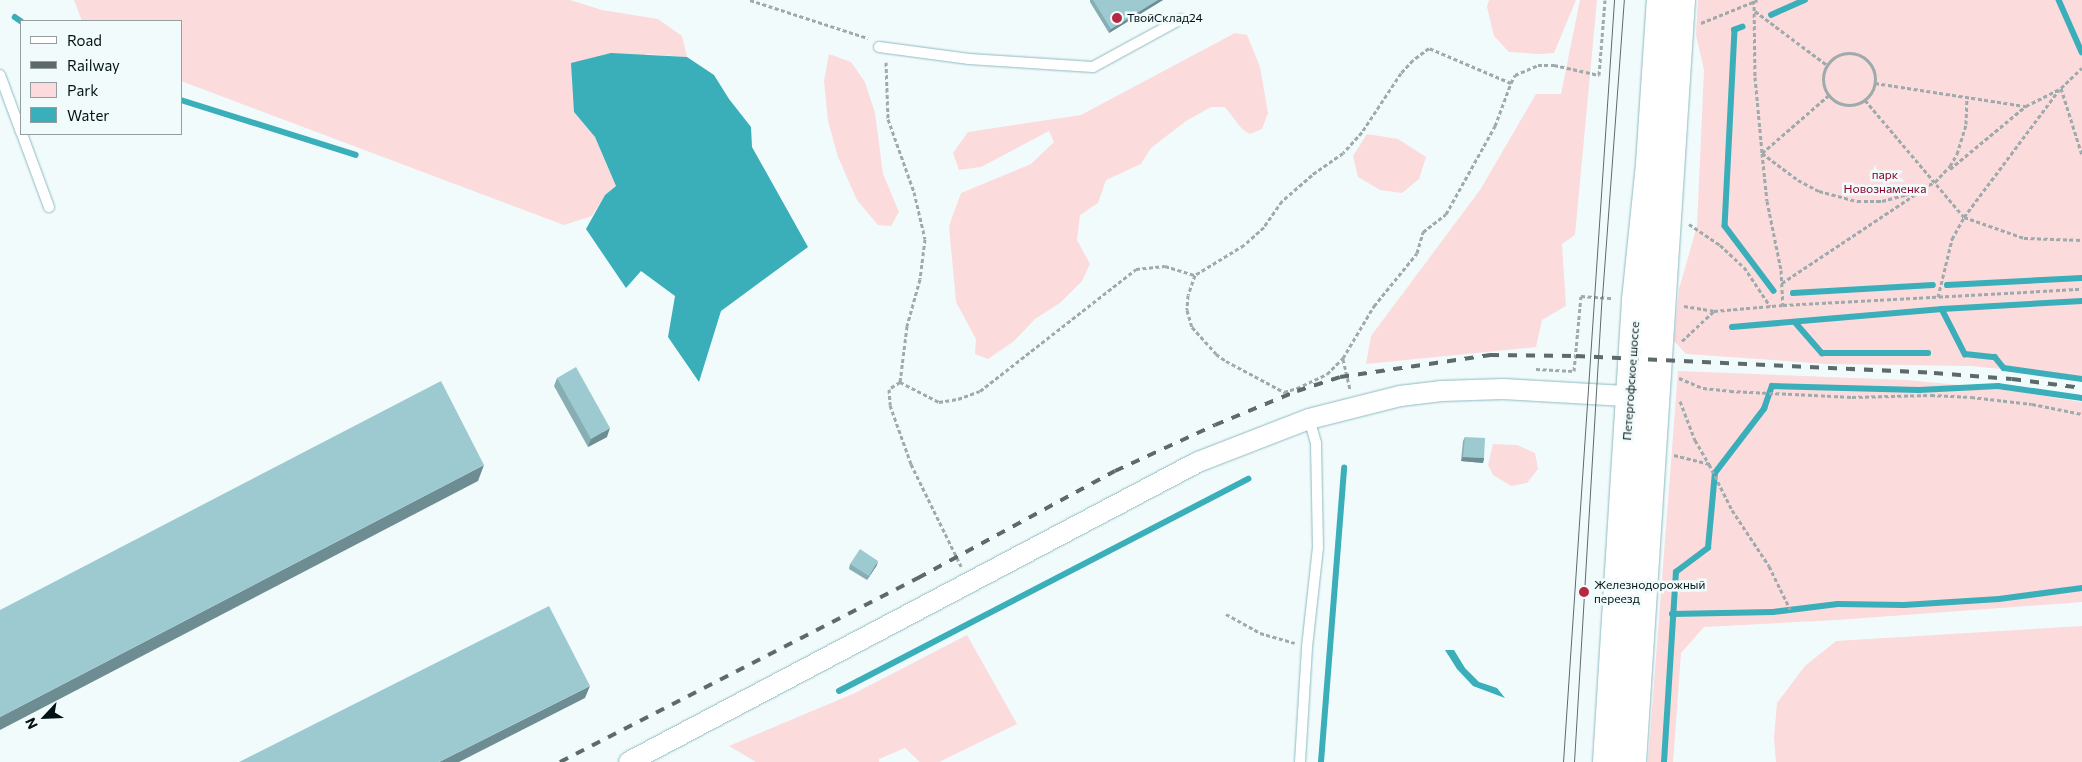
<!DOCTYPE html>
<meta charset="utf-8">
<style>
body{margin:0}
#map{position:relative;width:2082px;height:762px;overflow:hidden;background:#f2fbfc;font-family:Commissioner,sans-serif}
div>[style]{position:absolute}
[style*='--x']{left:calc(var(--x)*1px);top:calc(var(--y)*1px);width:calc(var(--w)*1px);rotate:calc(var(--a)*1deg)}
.green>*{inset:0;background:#fbdbdc}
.water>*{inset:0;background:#3aaeb9}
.stream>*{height:5.5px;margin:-2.75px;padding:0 2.75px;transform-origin:2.75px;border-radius:2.75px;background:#3aaeb9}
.path>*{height:3px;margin-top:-1.5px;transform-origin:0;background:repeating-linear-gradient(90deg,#9eaaab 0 4px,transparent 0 6.5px)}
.path>.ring{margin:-1.5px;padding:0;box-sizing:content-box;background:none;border:3px solid #9eaaab;border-radius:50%}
.roads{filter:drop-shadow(0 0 1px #8dbbc0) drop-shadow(0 0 1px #8dbbc0)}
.lane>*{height:10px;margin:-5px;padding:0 5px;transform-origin:5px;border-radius:5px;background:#fff}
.street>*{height:20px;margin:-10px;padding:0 10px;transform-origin:10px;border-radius:10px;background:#fff}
.primary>*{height:28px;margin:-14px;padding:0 14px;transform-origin:14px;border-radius:14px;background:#fff}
.tram>*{height:1px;margin:-0.5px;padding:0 0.5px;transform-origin:0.5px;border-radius:0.5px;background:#5c6a6c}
.rail>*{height:4px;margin-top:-2px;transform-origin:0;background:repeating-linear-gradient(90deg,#5c6a6c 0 9px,transparent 0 18px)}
.wall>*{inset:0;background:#86aeb3}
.shaded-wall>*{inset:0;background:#6d8d92}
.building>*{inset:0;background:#9ccad0}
.dots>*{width:14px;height:14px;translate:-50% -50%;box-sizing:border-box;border:2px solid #f2fbfc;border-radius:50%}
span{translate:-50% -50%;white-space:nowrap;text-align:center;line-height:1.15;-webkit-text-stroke:5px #f2fbfc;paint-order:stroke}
.poi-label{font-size:12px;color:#021315}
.left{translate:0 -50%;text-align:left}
.park-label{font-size:12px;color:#880328}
.street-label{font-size:12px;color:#021315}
.legend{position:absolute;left:20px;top:20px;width:162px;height:115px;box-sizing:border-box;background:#f2fbfc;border:1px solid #929ea0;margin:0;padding:6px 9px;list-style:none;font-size:15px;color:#021315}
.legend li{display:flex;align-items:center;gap:10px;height:25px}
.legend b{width:25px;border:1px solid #929ea0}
.north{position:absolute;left:20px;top:692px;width:50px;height:50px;-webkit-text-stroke:4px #f2fbfc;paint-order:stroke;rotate:245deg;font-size:14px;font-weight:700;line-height:20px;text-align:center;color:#021315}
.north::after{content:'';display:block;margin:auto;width:18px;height:22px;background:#021315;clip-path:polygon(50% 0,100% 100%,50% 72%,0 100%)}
</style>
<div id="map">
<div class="green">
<i style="clip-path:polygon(74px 0,570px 0,602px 10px,658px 19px,682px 36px,687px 57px,646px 54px,574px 112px,595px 137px,616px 186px,605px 195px,592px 216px,564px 225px,181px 81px,181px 21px,82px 21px)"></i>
<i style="clip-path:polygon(1489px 0,1576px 0,1554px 53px,1540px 54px,1509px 52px,1494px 36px,1487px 7px)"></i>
<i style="clip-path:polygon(1580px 0,1597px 0,1575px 235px,1562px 244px,1566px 306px,1542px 320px,1536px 347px,1366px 364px,1371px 336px,1480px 190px,1536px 94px,1561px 94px)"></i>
<i style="clip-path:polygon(1698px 0,2082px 0,2082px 377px,1971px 366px,1828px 364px,1686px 354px,1674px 341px,1679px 289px,1697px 226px,1704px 70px,1696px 35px)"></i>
<i style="clip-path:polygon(1235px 33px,1247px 35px,1260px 67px,1268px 113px,1262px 129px,1250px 134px,1242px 129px,1225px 107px,1211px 107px,1186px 121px,1151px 148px,1141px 164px,1106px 180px,1098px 203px,1080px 215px,1077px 240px,1090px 264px,1082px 281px,1060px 303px,1035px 319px,1014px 341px,988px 359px,975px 354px,976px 339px,956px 302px,949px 226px,961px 193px,1031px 164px,1054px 142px,1049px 131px,981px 167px,959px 170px,953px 153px,968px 132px,1081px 115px)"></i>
<i style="clip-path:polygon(829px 54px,851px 62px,865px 82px,875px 113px,883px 174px,899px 212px,891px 226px,878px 225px,857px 200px,838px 157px,828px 121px,824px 81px)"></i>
<i style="clip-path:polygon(1367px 134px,1398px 139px,1426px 157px,1419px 179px,1402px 193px,1380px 190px,1358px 177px,1353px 156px)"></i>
<i style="clip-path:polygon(1678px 371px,1906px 380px,2002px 389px,2082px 402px,2082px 602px,1837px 620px,1704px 627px,1681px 653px,1673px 762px,1648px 762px)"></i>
<i style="clip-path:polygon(1493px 444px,1517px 445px,1535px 453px,1538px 469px,1527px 483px,1511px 486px,1493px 475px,1488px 465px)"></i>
<i style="clip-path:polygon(2082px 626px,2082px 762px,1776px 762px,1774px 738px,1777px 703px,1805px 666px,1836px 641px)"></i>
<i style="clip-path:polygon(967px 635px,1017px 724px,939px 762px,920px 762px,905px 748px,879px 759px,879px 762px,756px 762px,729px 746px,855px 693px)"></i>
</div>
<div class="water">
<i style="clip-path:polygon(611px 53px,687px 57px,714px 75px,729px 99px,751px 127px,752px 147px,808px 247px,721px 311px,699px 382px,668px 337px,675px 296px,641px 271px,626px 288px,586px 229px,605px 195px,616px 186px,595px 137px,574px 112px,571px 63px)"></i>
<i style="clip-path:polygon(1445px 650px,1454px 650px,1465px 668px,1479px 682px,1497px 688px,1505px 698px,1473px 686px,1457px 669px)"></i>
</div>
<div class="stream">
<i style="--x:2059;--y:0;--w:57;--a:66.1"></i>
<i style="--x:1771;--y:15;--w:37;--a:-24"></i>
<i style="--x:15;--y:17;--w:7;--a:34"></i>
<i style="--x:1743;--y:27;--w:9;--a:159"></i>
<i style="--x:1735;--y:30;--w:196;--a:92.9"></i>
<i style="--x:1725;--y:226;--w:81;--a:53"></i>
<i style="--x:181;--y:100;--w:183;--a:17.4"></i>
<i style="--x:1947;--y:285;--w:135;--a:-3"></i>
<i style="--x:1793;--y:293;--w:140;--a:-3.3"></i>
<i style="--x:1942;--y:309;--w:51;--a:62.9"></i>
<i style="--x:1965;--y:354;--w:30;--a:6"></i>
<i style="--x:1995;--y:357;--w:14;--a:51"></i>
<i style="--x:2004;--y:368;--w:79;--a:8"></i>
<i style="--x:1796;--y:323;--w:40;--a:49"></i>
<i style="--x:1822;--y:353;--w:106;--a:0"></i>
<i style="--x:1732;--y:327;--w:211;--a:-4.9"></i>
<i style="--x:1942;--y:309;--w:140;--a:-3.3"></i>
<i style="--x:1672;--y:614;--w:101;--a:-1.1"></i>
<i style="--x:1773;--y:612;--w:65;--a:-7"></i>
<i style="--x:1838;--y:604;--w:66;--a:0.9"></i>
<i style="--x:1904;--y:605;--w:95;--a:-3.6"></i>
<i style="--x:1999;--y:599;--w:84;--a:-7.5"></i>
<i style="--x:839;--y:691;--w:461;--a:-27.4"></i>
<i style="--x:1321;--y:762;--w:295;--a:-85.5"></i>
<i style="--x:1664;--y:762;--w:190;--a:-86.4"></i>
<i style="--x:1676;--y:572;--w:40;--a:-37"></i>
<i style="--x:1708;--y:548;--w:75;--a:-84.7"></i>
<i style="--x:1715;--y:473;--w:81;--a:-52.6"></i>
<i style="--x:1764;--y:409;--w:24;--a:-71"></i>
<i style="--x:1772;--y:386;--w:147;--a:1.6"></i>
<i style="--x:1919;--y:390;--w:79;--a:-2.9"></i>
<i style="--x:1998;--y:386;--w:85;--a:8.1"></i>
</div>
<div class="path">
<i style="--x:750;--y:0;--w:124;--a:17.9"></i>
<i style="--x:1754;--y:0;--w:77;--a:89.3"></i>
<i style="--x:1755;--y:77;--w:76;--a:84.7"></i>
<i style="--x:1762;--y:153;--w:48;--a:84.1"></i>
<i style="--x:1767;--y:201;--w:70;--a:78.5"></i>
<i style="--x:1781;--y:270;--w:35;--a:87"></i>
<i style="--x:1755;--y:11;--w:90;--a:36.9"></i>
<i style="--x:1701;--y:23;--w:61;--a:-22"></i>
<i class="ring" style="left:1823px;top:53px;width:49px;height:49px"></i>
<i style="--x:886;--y:62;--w:57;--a:88"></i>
<i style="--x:888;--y:119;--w:77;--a:70.4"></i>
<i style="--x:914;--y:192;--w:48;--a:76.8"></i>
<i style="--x:925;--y:239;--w:40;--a:97.1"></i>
<i style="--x:920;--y:279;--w:49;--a:105.5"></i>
<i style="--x:907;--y:326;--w:56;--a:97.1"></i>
<i style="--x:900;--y:382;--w:13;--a:148"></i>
<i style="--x:889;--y:389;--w:16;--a:86"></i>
<i style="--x:890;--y:405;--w:63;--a:70.4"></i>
<i style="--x:911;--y:464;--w:114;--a:63.9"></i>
<i style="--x:1511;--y:83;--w:9;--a:-63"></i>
<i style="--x:1515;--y:75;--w:25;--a:-23"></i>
<i style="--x:1538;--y:65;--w:16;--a:0"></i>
<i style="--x:1554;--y:65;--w:46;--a:12.5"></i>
<i style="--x:1599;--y:75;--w:75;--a:-85.4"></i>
<i style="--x:1875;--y:83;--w:153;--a:8.7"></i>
<i style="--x:2061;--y:88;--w:70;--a:72.6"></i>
<i style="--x:1829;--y:95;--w:89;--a:139.1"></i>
<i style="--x:1762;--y:153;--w:45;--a:36.9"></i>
<i style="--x:1798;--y:180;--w:24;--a:28"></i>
<i style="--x:1819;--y:191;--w:39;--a:15"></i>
<i style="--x:1857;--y:201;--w:25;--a:0"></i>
<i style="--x:1882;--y:201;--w:24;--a:-15"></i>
<i style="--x:1905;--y:195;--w:33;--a:-23"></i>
<i style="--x:1935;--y:182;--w:22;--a:-47"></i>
<i style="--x:1950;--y:166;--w:14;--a:-60"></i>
<i style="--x:1957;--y:154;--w:31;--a:-73"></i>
<i style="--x:1966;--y:124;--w:27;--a:-88"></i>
<i style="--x:1865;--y:100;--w:153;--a:49.8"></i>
<i style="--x:1964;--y:217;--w:64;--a:19.3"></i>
<i style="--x:2024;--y:238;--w:58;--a:2"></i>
<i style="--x:1950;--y:169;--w:99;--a:-39.7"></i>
<i style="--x:2026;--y:106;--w:39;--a:-27"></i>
<i style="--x:2061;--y:88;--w:29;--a:-44"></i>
<i style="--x:1689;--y:224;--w:37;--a:34"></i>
<i style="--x:1720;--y:245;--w:33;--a:43"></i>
<i style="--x:1744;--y:267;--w:47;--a:56.3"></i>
<i style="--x:1782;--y:283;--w:172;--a:-33.6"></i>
<i style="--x:1938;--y:297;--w:60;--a:-76.4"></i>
<i style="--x:1952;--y:239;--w:25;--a:-61"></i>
<i style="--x:1964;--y:217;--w:159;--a:-53.2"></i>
<i style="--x:1684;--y:306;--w:30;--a:9"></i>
<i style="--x:1714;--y:311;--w:69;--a:-5"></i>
<i style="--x:1783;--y:305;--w:299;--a:-3.1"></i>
<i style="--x:1682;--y:341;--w:44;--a:-43.2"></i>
<i style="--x:1343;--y:359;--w:31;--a:77"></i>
<i style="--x:1536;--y:369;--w:38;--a:3"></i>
<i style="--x:1574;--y:371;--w:75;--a:-84.7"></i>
<i style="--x:1581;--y:296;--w:32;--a:4"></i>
<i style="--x:1679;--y:378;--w:26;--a:23"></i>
<i style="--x:1703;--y:388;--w:27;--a:6"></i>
<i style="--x:1730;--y:391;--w:122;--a:2.8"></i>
<i style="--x:1852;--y:397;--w:79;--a:-1.5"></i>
<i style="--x:1931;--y:395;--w:40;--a:2.9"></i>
<i style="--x:1971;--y:397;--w:61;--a:6.5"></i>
<i style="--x:2032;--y:404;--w:51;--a:11.3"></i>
<i style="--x:900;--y:382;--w:44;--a:27.1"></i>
<i style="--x:939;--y:402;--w:19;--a:-9"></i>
<i style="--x:958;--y:399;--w:23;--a:-20"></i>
<i style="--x:980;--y:391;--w:198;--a:-38"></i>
<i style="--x:1136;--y:269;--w:29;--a:-6"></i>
<i style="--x:1165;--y:266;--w:31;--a:17"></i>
<i style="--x:1195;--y:275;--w:21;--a:109"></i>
<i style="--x:1188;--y:295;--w:15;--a:94"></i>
<i style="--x:1187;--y:310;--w:18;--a:74"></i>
<i style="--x:1192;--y:327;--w:36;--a:48"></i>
<i style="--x:1216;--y:354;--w:12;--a:35"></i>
<i style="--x:1226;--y:361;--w:66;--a:28.1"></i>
<i style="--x:1284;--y:392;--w:14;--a:-17"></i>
<i style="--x:1297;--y:388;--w:33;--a:-25"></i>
<i style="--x:1327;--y:374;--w:23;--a:-45"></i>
<i style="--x:1343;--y:358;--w:61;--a:-59.2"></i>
<i style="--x:1374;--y:306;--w:68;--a:-50.9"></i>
<i style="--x:1417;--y:253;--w:22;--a:-74"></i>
<i style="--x:1423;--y:232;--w:29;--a:-38"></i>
<i style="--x:1446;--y:214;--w:101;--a:-60.9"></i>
<i style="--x:1495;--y:126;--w:46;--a:-69.6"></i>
<i style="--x:1511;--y:83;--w:89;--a:-156.9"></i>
<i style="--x:1429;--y:48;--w:20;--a:143"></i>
<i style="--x:1413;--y:60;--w:18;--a:133"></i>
<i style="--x:1401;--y:73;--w:71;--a:123.5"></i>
<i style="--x:1362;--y:132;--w:28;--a:132"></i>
<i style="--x:1343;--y:153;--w:38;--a:145"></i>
<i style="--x:1312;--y:175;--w:40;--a:139"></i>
<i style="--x:1282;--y:201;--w:32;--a:125"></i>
<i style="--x:1264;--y:227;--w:27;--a:138"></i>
<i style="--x:1244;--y:245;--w:57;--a:148.5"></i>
<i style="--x:1680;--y:401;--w:42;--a:69"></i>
<i style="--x:1695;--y:440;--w:28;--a:60"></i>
<i style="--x:1674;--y:455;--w:36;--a:14"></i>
<i style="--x:1709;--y:464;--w:51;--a:63.4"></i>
<i style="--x:1732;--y:510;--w:67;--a:56.5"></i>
<i style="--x:1769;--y:566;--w:48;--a:64"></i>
<i style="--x:1226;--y:614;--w:39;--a:29"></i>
<i style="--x:1260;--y:633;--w:36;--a:16"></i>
</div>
<div class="roads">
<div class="lane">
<i style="--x:879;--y:47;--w:91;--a:7.6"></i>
<i style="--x:969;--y:59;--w:124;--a:3.7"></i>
<i style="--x:1093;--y:67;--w:100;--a:-28.6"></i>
<i style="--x:0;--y:75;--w:61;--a:69.8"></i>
<i style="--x:22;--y:134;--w:78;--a:69.7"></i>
<i style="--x:1300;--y:762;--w:115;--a:-86.5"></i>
<i style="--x:1307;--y:647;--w:100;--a:-83.7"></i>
<i style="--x:1318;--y:548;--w:105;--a:-91.1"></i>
<i style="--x:1316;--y:443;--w:25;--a:-106"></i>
</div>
<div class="street">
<i style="--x:629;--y:762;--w:643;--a:-27.8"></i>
<i style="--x:1198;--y:462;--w:119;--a:-21.2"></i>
<i style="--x:1309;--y:419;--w:94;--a:-14.2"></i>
<i style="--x:1400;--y:396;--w:42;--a:-6.8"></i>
<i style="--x:1442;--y:391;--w:61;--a:-1.9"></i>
<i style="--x:1503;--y:389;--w:140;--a:3.3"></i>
</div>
<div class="primary">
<i style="--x:1607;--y:762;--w:463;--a:-86.4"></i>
<i style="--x:1636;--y:300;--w:137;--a:-84.1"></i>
<i style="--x:1650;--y:164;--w:164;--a:-86.2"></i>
<i style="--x:1632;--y:762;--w:764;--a:-86.32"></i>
</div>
</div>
<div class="tram">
<i style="--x:1563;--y:762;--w:764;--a:-86.17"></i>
<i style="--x:1574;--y:762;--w:466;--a:-86.6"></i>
<i style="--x:1602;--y:297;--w:298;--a:-85.8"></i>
</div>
<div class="rail">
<i style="--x:560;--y:762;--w:403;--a:-27.2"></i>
<i style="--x:918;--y:578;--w:224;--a:-28.5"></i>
<i style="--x:1115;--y:471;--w:110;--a:-24.7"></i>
<i style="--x:1215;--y:425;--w:89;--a:-22.5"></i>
<i style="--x:1297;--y:391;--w:45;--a:-18"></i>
<i style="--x:1340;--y:377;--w:152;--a:-8.3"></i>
<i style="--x:1490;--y:355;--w:86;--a:0.7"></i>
<i style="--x:1576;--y:356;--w:358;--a:2.7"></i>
<i style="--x:1934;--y:373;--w:78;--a:4.4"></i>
<i style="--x:2012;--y:379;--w:71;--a:7.3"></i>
</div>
<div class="wall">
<i style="clip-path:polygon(1090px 0,1163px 0,1109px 33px,1090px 2px)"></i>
<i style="clip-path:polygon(557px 378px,607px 437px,588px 447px,554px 386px)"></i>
<i style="clip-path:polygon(1465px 437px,1484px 458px,1483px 463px,1461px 461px,1463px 441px)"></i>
<i style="clip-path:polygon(850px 564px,877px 565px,867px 580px,849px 569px)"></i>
</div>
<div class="shaded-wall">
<i style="clip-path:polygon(1158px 0,1163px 0,1109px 33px,1111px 29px)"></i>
<i style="clip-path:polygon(610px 428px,607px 437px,588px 447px,591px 439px)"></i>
<i style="clip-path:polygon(1463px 457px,1484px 458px,1483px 463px,1461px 461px)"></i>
<i style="clip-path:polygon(484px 465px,478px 481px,0 730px,0 717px)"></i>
<i style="clip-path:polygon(878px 561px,877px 565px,867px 580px,869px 576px)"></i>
<i style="clip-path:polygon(590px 686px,585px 698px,459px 762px,439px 762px)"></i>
</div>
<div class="building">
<i style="clip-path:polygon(1093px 0,1158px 0,1111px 29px)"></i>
<i style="clip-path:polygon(576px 367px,610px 428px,591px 439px,557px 378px)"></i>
<i style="clip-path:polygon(441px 381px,484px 465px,0 717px,0 610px)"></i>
<i style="clip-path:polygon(1465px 437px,1485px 438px,1484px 458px,1463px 457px)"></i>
<i style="clip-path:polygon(860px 549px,878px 561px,869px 576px,850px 564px)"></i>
<i style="clip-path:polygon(549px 606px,590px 686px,439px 762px,239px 762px)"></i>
</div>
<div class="dots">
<i style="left:1117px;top:18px;background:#b82742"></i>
<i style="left:1584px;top:592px;background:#b82742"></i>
</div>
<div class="poi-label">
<span class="left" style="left:1127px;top:18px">ТвойСклад24</span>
<span class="left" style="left:1594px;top:592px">Железнодорожный<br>переезд</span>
</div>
<div class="park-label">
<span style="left:1885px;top:182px">парк<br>Новознаменка</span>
</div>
<div class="street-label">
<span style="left:1631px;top:381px;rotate:-86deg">Петергофское шоссе</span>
</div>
<ul class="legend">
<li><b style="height:6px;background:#fff"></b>Road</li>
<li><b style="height:6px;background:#5c6a6c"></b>Railway</li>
<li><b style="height:14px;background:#fbdbdc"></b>Park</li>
<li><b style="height:14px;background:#3aaeb9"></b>Water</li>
</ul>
<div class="north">N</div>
</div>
